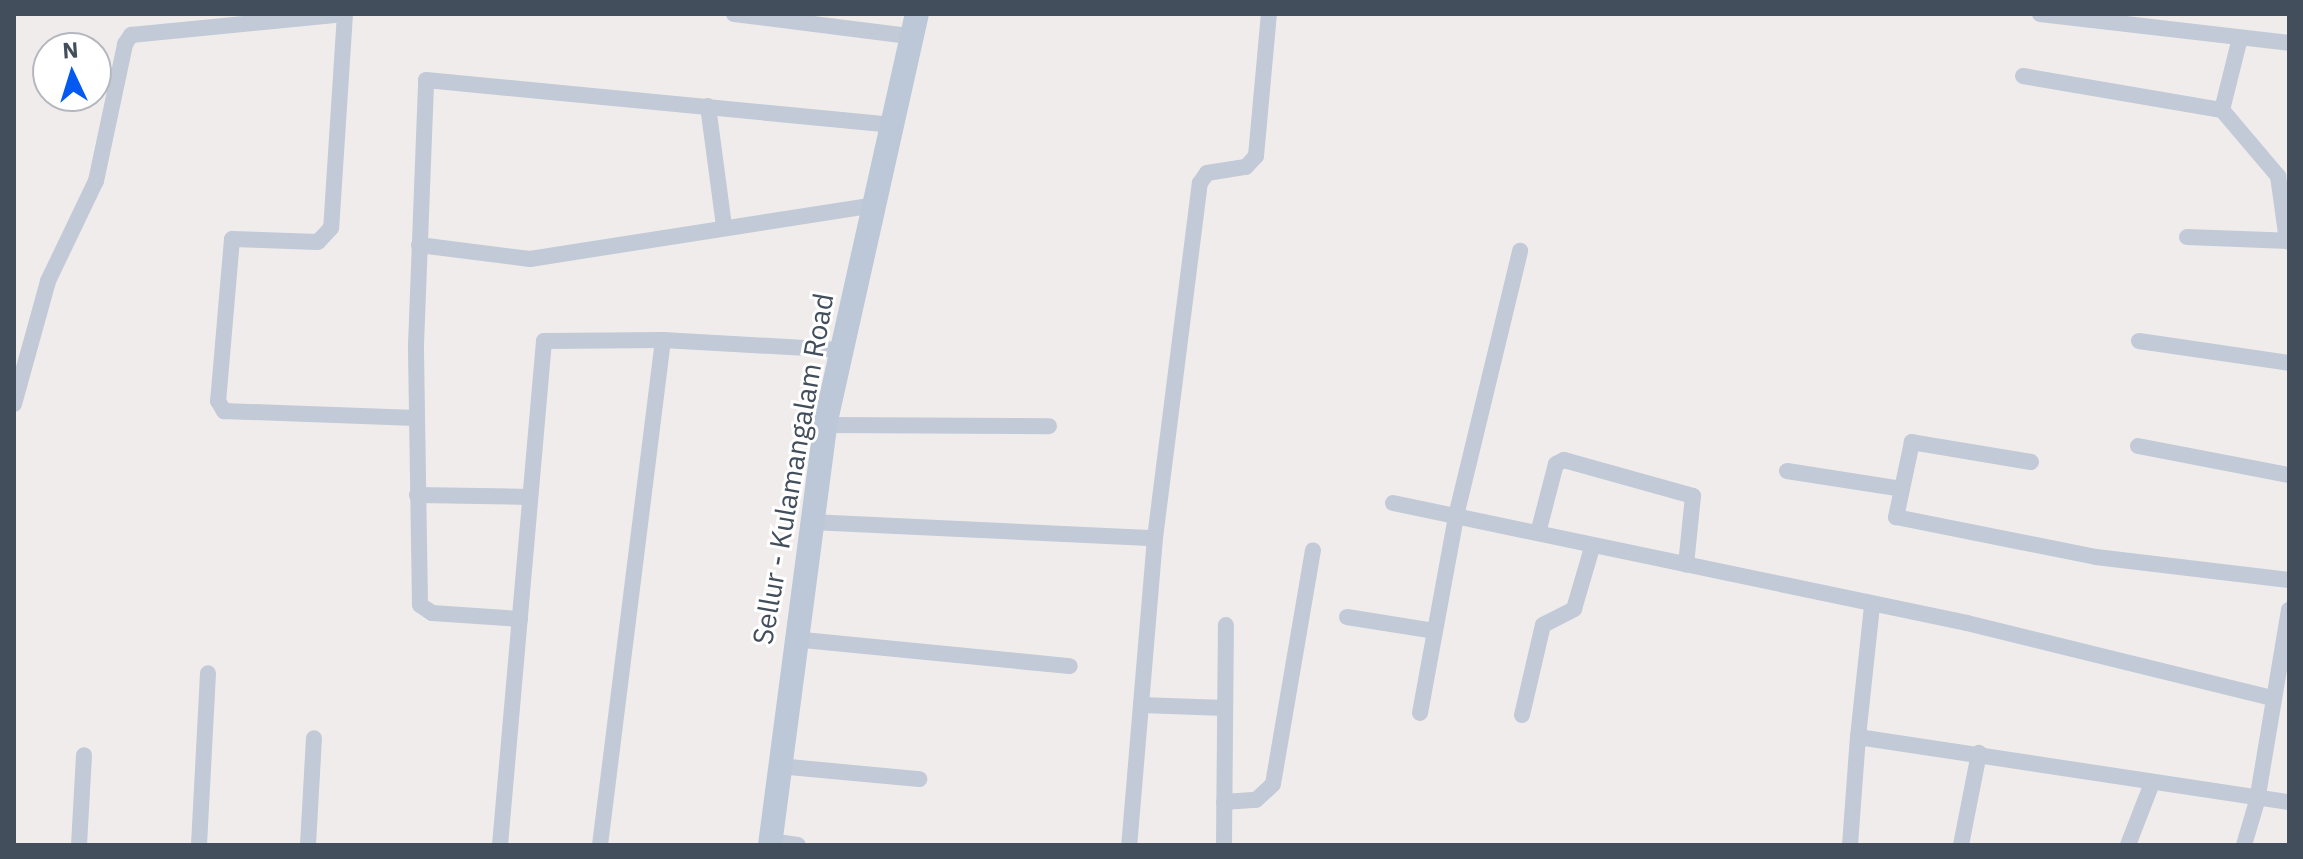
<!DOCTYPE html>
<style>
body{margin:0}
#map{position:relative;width:2303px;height:859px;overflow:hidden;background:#f0ecec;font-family:"IBM Plex Sans",sans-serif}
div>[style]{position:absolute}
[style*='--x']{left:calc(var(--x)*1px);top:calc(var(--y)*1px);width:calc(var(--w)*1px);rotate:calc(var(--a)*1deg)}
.street>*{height:16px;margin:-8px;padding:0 8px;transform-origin:8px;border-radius:8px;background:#c1cad6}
.secondary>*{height:24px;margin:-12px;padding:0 12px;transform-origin:12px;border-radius:12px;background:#bcc8d8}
span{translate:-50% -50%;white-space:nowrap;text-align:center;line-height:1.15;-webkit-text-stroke:6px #fff;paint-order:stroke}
.street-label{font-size:28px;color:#434e5c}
.frame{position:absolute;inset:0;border:16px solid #434e5c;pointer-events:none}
.north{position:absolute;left:32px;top:32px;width:80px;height:80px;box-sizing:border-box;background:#fff;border:2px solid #b4b8be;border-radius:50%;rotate:356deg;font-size:22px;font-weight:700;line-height:32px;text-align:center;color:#434e5c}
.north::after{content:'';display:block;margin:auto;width:28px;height:36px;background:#0459f1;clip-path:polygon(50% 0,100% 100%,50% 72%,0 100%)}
</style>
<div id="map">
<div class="street">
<i style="--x:734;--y:14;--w:176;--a:7.2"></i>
<i style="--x:2040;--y:14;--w:251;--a:6.6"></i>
<i style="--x:2023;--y:76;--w:202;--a:9.7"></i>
<i style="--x:2222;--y:110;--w:74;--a:-76"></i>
<i style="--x:708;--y:106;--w:121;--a:82.4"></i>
<i style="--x:2222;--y:110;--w:87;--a:49.7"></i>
<i style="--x:2278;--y:176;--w:66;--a:82.1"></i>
<i style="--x:2187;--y:237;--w:102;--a:2.2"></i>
<i style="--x:419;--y:245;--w:112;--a:7.2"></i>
<i style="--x:530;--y:259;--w:347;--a:-8.9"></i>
<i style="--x:2139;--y:341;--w:152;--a:8.3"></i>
<i style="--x:14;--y:404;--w:128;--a:-74.5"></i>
<i style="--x:48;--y:281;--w:111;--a:-64.4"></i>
<i style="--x:96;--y:181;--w:140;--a:-78"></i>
<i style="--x:125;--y:44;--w:11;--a:-56"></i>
<i style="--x:131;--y:35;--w:215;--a:-5.6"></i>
<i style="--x:345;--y:14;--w:214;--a:93.7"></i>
<i style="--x:331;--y:228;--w:19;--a:133"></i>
<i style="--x:318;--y:242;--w:86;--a:-178"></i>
<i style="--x:232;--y:239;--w:163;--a:94.9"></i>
<i style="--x:218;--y:401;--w:12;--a:59"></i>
<i style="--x:224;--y:411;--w:192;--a:2.1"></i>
<i style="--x:825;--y:425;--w:224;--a:0.3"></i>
<i style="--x:2138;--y:446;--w:154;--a:10.9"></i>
<i style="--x:2031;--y:462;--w:121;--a:-170.5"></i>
<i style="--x:1912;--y:442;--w:77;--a:102"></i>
<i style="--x:1896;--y:517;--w:204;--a:11.3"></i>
<i style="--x:2096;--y:557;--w:194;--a:6.8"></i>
<i style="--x:1787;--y:471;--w:116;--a:8.9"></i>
<i style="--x:417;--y:495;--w:113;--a:1"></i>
<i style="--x:1393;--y:503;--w:586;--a:11.81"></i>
<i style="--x:1967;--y:623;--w:314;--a:13.8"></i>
<i style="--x:811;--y:522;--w:344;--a:2.7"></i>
<i style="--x:1155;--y:538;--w:308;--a:94.8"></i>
<i style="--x:1538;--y:533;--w:71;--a:-75.4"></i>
<i style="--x:1556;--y:464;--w:9;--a:-27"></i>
<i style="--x:1564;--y:460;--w:134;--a:15.6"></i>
<i style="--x:1693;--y:496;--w:69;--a:95.8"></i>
<i style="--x:1155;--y:538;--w:358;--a:-82.8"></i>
<i style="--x:1200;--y:183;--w:12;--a:-55"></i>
<i style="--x:1207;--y:173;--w:39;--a:-9"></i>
<i style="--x:1246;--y:167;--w:15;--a:-48"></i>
<i style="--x:1256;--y:156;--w:143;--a:-84.8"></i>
<i style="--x:1347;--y:617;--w:88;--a:9.1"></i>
<i style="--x:520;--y:619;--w:88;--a:-176.1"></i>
<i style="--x:432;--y:613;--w:14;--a:-146"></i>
<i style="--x:420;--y:605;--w:260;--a:-90.9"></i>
<i style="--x:416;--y:345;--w:265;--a:-87.8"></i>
<i style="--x:426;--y:80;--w:467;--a:5.5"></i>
<i style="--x:793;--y:639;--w:278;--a:5.6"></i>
<i style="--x:1141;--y:705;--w:84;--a:2"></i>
<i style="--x:1420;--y:713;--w:200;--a:-79.6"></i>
<i style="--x:1456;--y:516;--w:273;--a:-76.4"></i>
<i style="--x:1522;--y:715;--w:92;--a:-76.9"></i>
<i style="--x:1543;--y:625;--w:35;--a:-27"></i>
<i style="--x:1574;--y:609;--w:64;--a:-73.6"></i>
<i style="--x:1858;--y:737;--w:133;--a:-83.9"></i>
<i style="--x:778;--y:766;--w:142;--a:5.3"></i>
<i style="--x:1224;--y:802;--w:32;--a:-4"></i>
<i style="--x:1256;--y:800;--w:23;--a:-43"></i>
<i style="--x:1273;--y:784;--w:237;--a:-80.3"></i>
<i style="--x:770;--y:841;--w:28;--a:8"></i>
<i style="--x:79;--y:845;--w:90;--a:-86.8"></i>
<i style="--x:199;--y:845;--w:172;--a:-87"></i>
<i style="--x:308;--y:845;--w:107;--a:-86.8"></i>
<i style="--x:500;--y:845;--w:506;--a:-85.01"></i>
<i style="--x:544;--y:341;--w:119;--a:-0.5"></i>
<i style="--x:600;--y:845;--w:509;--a:-82.89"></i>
<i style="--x:663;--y:340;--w:177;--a:3.2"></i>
<i style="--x:1224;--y:845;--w:220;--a:-89.5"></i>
<i style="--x:1850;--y:845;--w:108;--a:-85.8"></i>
<i style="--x:1858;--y:737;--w:436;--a:8.6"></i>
<i style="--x:1961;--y:845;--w:94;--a:-78.9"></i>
<i style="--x:2128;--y:845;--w:66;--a:-68.8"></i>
<i style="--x:2244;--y:845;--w:46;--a:-73.5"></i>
<i style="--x:2257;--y:801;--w:194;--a:-80.5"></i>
</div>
<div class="secondary">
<i style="--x:770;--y:845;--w:424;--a:-82.5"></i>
<i style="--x:825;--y:425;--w:421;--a:-77.4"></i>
</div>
<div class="street-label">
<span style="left:793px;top:469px;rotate:-80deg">Sellur - Kulamangalam Road</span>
</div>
<div class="frame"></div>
<div class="north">N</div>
</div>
